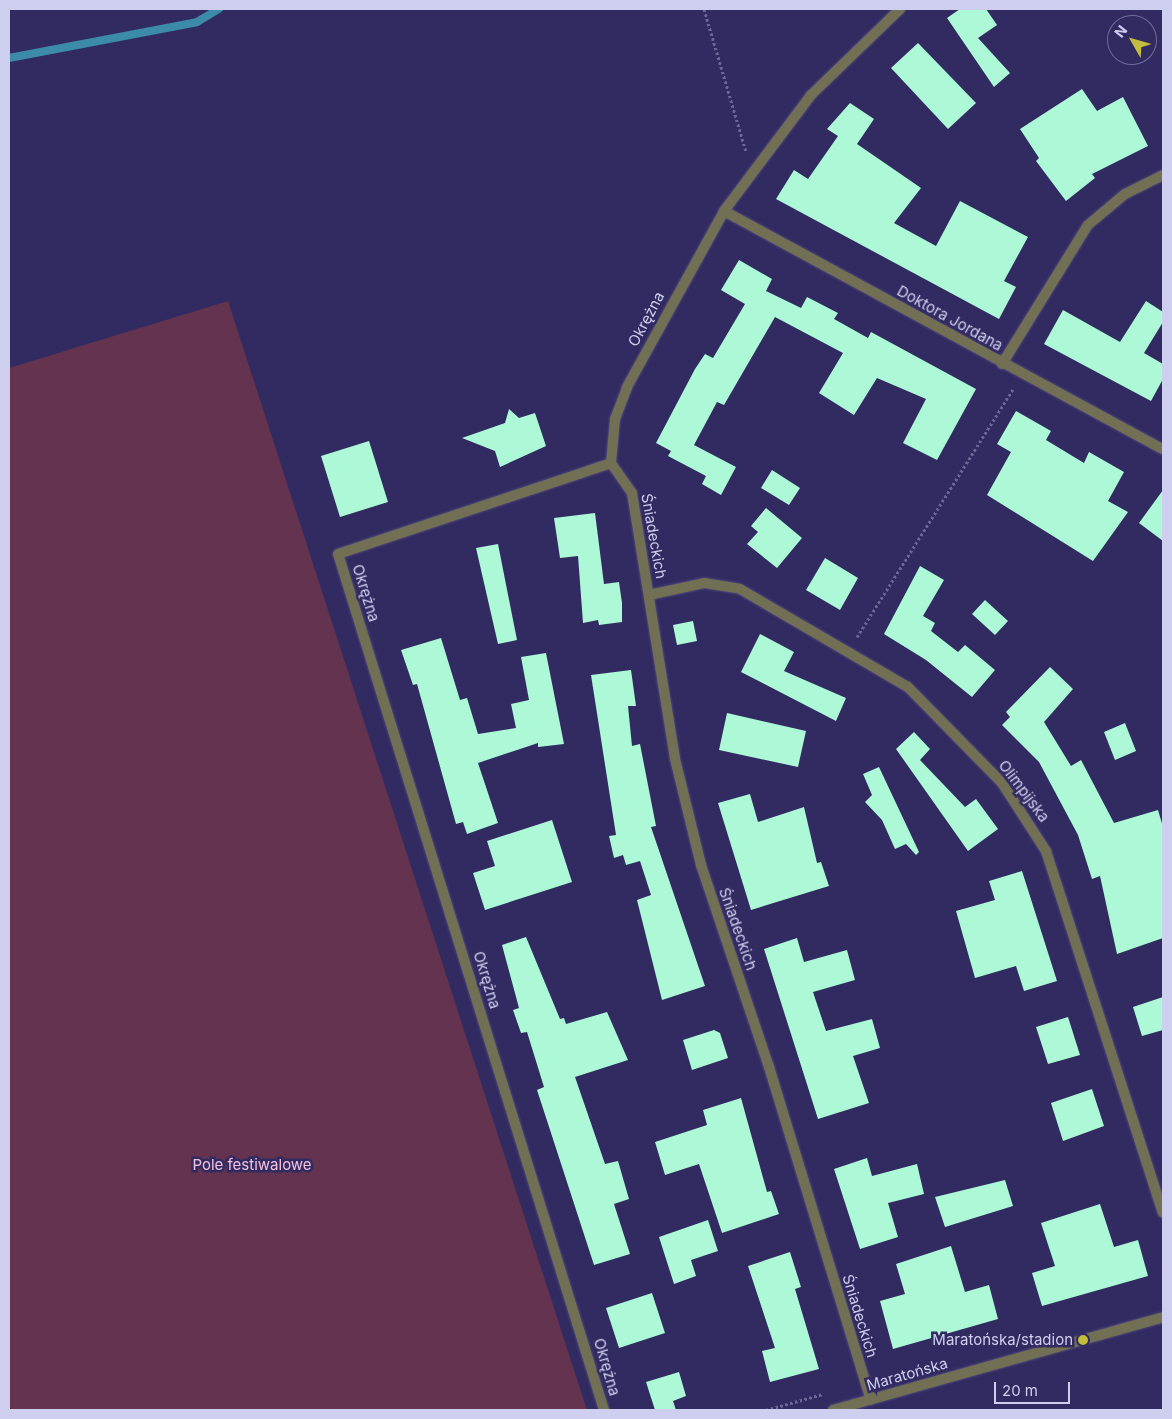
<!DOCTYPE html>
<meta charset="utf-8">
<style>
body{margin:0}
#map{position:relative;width:1172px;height:1419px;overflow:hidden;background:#322b61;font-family:Inter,sans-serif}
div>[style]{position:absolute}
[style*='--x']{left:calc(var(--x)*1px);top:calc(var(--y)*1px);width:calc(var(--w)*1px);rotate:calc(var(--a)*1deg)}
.green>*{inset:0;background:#63334f}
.stream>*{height:8px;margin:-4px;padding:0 4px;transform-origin:4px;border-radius:4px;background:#3c8ba8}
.building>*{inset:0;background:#acf8d7}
.path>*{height:3px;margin-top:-1.5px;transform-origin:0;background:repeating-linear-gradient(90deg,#6b6695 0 2.5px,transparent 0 5px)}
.roads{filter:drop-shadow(0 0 1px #4e487b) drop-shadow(0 0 1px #4e487b)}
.street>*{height:10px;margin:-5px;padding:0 5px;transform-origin:5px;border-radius:5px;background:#716f54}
.dots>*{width:14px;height:14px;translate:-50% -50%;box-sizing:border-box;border:2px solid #322b61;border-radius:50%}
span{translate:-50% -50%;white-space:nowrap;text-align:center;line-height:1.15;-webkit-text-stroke:5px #322b61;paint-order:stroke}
.street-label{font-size:15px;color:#ceceef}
.park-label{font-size:15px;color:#f6c0dd}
.poi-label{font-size:15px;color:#ceceef}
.right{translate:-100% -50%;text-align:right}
.frame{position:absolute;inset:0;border:10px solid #ceceef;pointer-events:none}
.north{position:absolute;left:1107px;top:15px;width:50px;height:50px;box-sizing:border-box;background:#322b61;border:1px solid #706c9a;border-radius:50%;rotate:308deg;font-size:14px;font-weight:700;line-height:20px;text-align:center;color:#ceceef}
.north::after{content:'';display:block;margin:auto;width:18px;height:22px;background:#c4bc3d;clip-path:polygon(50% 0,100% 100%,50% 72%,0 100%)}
.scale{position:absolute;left:994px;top:1382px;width:76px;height:22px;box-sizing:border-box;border:2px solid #ceceef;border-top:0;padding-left:6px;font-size:15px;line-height:18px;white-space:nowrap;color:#ceceef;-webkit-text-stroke:4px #322b61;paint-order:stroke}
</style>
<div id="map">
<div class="green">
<i style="clip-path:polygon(228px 301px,587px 1410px,9px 1410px,9px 368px)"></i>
</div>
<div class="stream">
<i style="--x:9;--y:58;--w:191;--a:-10.8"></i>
<i style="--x:197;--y:22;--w:26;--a:-31"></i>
</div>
<div class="building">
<i style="clip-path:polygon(960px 9px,986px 9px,997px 25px,978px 38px,1010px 73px,994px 87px,947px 18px)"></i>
<i style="clip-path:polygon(918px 43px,976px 103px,948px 129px,891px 68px)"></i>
<i style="clip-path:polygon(1082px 89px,1097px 111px,1123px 97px,1148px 146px,1092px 174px,1095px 178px,1066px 201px,1036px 161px,1039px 158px,1020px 129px)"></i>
<i style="clip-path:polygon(850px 103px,874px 119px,857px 144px,921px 188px,894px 223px,936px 246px,960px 201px,1028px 237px,1004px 281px,1016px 287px,999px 319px,776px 199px,794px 170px,808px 179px,838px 136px,827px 129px)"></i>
<i style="clip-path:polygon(739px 260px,772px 279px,766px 291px,801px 308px,807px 297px,838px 313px,834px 319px,868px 338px,871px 332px,976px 389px,937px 460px,903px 443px,926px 399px,877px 378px,854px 415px,819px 393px,843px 353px,775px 317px,724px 405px,717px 402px,694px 445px,736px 467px,721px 495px,702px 484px,706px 476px,668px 456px,671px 451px,656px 443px,695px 369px,705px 354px,713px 358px,745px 304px,721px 290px)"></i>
<i style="clip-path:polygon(1146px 301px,1163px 312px,1163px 322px,1144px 353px,1163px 364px,1163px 379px,1151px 401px,1044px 344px,1063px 310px,1120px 342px)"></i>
<i style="clip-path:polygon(509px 409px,519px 418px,535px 413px,546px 446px,500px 467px,495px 451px,462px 438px,505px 423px)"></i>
<i style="clip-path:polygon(1016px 411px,1051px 431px,1046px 440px,1084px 463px,1089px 452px,1124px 472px,1108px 501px,1128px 512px,1093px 561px,987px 495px,1011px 452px,997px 444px)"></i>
<i style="clip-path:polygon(369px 441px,388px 502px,340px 517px,321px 456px)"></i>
<i style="clip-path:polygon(772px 470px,800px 488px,789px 505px,761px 488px)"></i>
<i style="clip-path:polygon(1163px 490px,1163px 541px,1139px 523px)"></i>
<i style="clip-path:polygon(766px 508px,802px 538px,777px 568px,747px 544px,758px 532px,751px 526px)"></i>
<i style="clip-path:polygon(595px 513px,604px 584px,619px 582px,622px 603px,622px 622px,599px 625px,598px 620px,583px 623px,578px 556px,560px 558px,554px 518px)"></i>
<i style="clip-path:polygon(498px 544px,517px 640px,498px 644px,476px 548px)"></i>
<i style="clip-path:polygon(825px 558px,858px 578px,840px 610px,806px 590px)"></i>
<i style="clip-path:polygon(920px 566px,944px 580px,923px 616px,935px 623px,931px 631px,958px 652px,965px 645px,995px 670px,972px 697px,926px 660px,884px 634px)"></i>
<i style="clip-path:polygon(985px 600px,1008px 621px,995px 635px,972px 614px)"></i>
<i style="clip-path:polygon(693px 621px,697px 641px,677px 645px,673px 625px)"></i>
<i style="clip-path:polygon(760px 634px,794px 652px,784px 671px,846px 698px,836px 721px,741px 672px)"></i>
<i style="clip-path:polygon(441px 638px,460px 700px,467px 698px,478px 734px,516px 728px,511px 704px,529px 700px,521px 657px,546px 653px,564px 744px,538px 747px,538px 743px,478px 763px,498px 823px,467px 834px,463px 822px,456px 824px,417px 684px,413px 685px,401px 650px)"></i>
<i style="clip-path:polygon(1050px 667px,1073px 689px,1044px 722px,1071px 766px,1081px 760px,1114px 823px,1158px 810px,1163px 827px,1163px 938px,1117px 954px,1100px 876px,1092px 879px,1078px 835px,1039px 762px,1002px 725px,1010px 717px,1006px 712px)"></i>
<i style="clip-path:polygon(631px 670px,636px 706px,628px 706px,632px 746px,640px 744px,656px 826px,651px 827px,705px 986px,662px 1000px,637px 900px,651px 895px,640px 861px,626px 865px,623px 855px,614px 858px,609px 836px,616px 835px,591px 675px)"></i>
<i style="clip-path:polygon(727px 713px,806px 731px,798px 767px,719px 750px)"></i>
<i style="clip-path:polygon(1125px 723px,1136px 751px,1115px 760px,1104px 732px)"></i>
<i style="clip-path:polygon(914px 732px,930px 749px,920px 760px,965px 807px,976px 799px,998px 829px,968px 851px,896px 749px)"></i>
<i style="clip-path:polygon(879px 767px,919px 852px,916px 855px,906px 844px,895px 849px,882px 820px,865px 802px,872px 795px,863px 774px)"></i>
<i style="clip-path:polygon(750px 794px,758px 822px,804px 807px,817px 863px,821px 862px,829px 886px,751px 910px,718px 803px)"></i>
<i style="clip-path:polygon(552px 820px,572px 882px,485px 910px,473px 873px,495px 866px,487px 841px)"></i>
<i style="clip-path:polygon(1022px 871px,1057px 981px,1024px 991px,1016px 966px,975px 978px,956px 911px,995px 900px,989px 881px)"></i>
<i style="clip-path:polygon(526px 937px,560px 1019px,564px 1018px,566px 1024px,607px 1012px,628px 1060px,575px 1077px,605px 1164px,618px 1161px,629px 1199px,614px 1204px,630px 1254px,594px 1265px,537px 1090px,544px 1087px,527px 1032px,521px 1033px,513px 1010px,519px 1008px,502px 945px)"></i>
<i style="clip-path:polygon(797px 938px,804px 962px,847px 950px,855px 980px,813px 992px,826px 1031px,872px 1019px,880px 1048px,853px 1056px,869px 1103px,818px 1119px,764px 949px)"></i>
<i style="clip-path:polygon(1163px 997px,1163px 1030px,1142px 1036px,1133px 1007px)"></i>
<i style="clip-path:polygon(1068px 1017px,1080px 1055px,1048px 1064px,1036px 1027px)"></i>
<i style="clip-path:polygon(714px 1030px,720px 1033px,728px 1058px,692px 1070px,683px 1040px)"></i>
<i style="clip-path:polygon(1092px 1089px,1104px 1126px,1063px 1141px,1051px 1103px)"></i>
<i style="clip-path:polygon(741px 1098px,767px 1192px,771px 1191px,779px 1214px,722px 1233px,699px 1164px,665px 1175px,655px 1142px,707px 1125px,703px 1110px)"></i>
<i style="clip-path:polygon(867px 1158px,872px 1176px,917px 1164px,924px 1194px,888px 1203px,898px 1237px,860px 1249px,834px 1169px)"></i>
<i style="clip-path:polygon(1005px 1180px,1013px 1206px,945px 1227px,935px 1197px)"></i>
<i style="clip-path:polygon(1100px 1204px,1114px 1247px,1138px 1240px,1148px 1276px,1042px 1306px,1032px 1273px,1055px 1266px,1041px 1223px)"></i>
<i style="clip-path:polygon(708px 1220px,718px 1251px,691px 1260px,696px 1276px,674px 1284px,659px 1237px)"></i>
<i style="clip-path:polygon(951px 1246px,965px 1292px,989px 1285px,998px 1319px,893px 1349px,880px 1301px,905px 1294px,896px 1264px)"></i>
<i style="clip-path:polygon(790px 1252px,801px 1287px,795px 1289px,819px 1369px,770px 1382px,762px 1351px,775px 1348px,748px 1266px)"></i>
<i style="clip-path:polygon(652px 1293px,665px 1333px,619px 1348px,606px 1308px)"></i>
<i style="clip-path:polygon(679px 1372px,686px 1396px,673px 1401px,676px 1410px,655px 1410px,646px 1382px)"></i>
</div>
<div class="path">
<i style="--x:704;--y:9;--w:149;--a:73.6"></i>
<i style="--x:857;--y:637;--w:293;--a:-57.8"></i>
<i style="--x:766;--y:1410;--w:59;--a:-15.7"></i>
</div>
<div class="roads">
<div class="street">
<i style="--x:724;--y:211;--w:499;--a:28.5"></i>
<i style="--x:1002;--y:364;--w:163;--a:-58.3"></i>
<i style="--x:1088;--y:225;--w:48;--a:-40"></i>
<i style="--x:1125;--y:194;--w:42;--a:-26.6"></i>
<i style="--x:611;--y:463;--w:37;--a:55"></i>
<i style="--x:632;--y:493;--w:269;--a:80.8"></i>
<i style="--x:675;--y:759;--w:109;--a:76.2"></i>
<i style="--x:701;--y:865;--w:213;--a:71.4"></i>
<i style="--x:769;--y:1067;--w:348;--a:73"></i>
<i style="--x:611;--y:463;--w:44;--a:-84.8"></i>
<i style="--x:615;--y:419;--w:34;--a:-69"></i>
<i style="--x:627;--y:387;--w:201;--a:-61.1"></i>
<i style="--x:724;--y:211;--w:145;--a:-53.1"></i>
<i style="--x:811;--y:95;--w:124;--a:-44"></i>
<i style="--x:649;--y:595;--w:56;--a:-12.3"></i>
<i style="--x:704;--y:583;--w:36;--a:9"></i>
<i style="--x:740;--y:589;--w:194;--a:30.3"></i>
<i style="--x:908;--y:687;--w:134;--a:45.6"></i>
<i style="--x:1002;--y:783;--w:81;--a:57.1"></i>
<i style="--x:1046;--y:851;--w:380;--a:72.1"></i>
<i style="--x:604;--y:1410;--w:896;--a:-107.26"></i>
<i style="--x:338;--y:554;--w:288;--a:-18.4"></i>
<i style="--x:833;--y:1410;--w:343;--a:-15.7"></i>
</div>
</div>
<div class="dots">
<i style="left:1083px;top:1340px;background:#c4bc3d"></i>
</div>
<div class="street-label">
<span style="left:950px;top:318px;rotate:29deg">Doktora Jordana</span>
<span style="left:646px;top:319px;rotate:-62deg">Okrężna</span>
<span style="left:654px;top:536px;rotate:80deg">Śniadeckich</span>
<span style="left:366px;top:593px;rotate:73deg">Okrężna</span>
<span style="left:1024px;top:791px;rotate:53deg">Olimpijska</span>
<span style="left:738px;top:929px;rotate:71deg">Śniadeckich</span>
<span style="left:487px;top:980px;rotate:73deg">Okrężna</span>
<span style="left:860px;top:1316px;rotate:73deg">Śniadeckich</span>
<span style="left:607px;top:1367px;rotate:74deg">Okrężna</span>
<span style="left:907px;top:1374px;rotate:-16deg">Maratońska</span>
</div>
<div class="park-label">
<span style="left:252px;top:1165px">Pole festiwalowe</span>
</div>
<div class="poi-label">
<span class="right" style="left:1073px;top:1340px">Maratońska/stadion</span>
</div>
<div class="frame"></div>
<div class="north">N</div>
<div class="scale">20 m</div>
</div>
